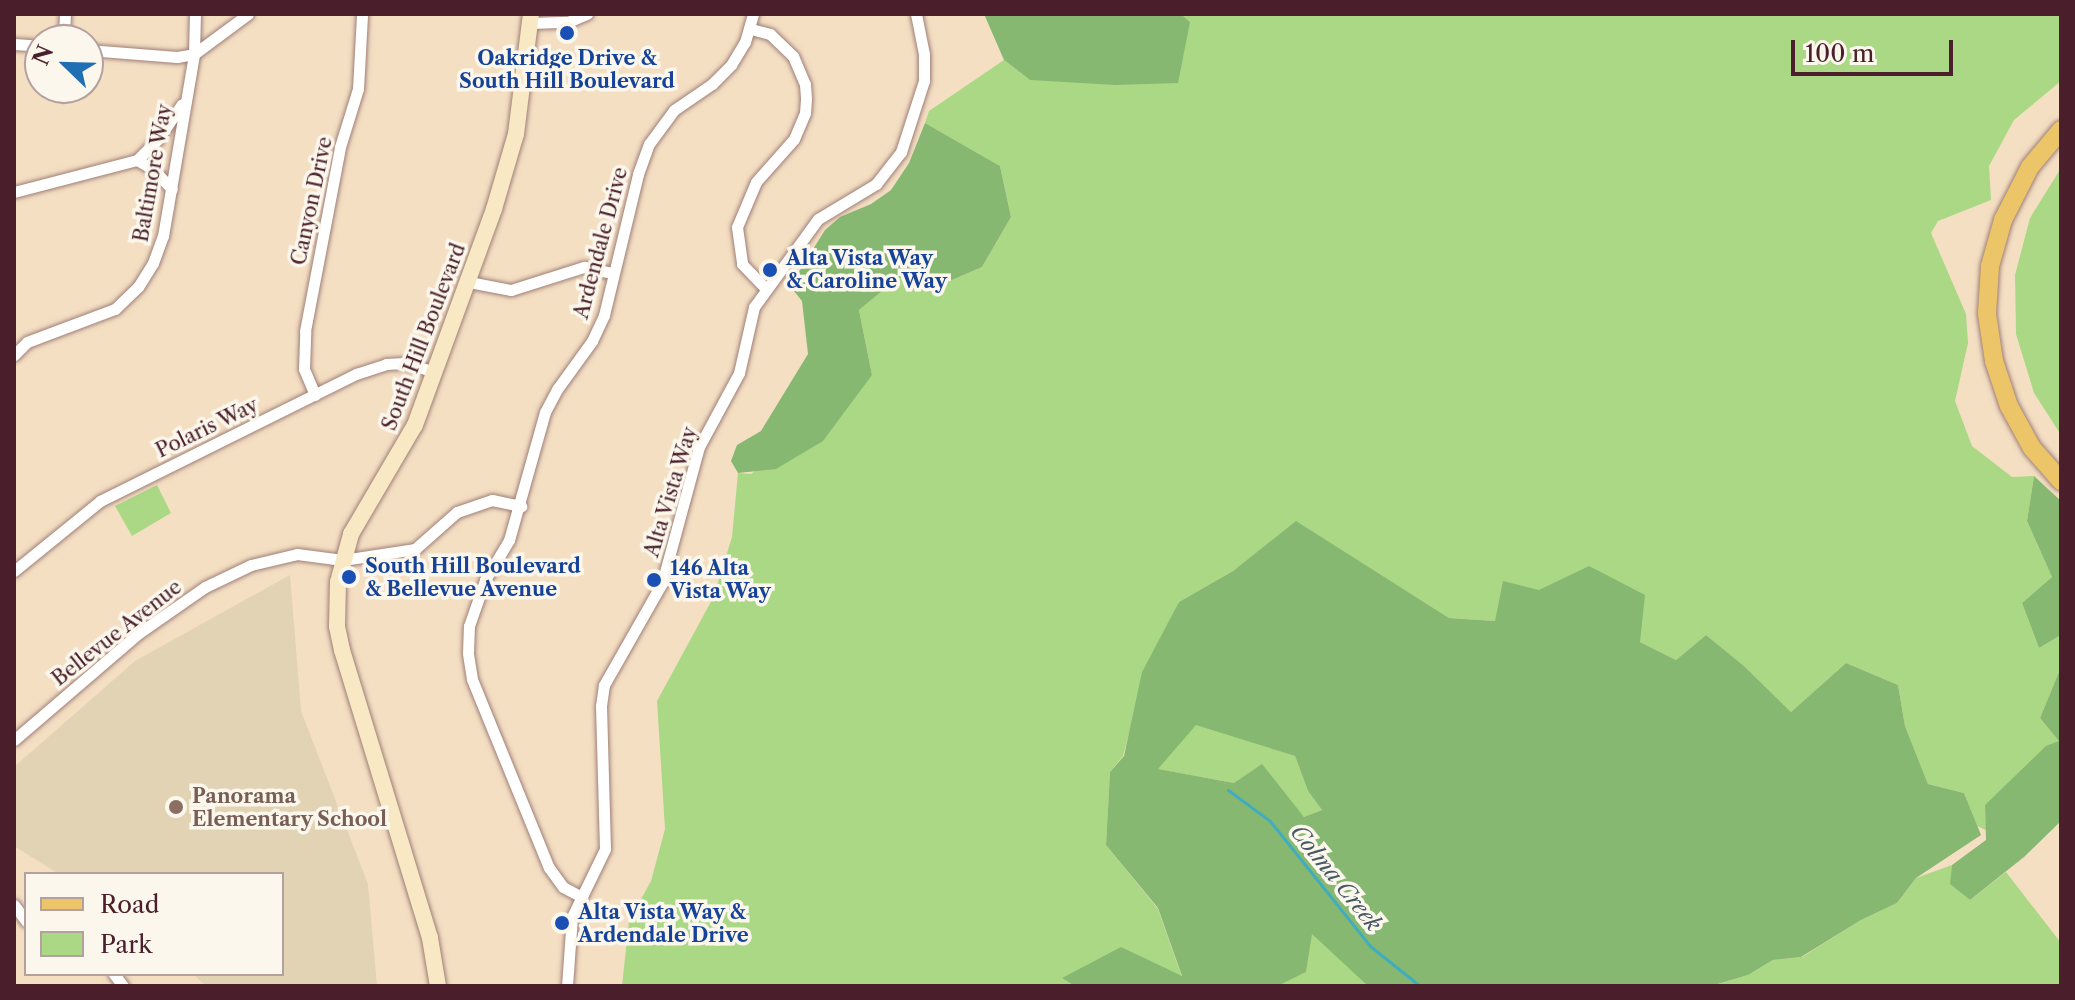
<!DOCTYPE html>
<style>
body{margin:0}
#map{position:relative;width:2075px;height:1000px;overflow:hidden;background:#f4dfc3;font-family:"Libre Caslon Text",serif}
div>[style]{position:absolute}
[style*='--x']{left:calc(var(--x)*1px);top:calc(var(--y)*1px);width:calc(var(--w)*1px);rotate:calc(var(--a)*1deg)}
.built>*{inset:0;background:#e1d3b4}
.green>*{inset:0;background:#aad885}
.forest>*{inset:0;background:#87b872}
.stream>*{height:3px;margin:-1.5px;padding:0 1.5px;transform-origin:1.5px;border-radius:1.5px;background:#3fadbd}
.roads{filter:drop-shadow(0 0 2px #9f7f77) drop-shadow(0 0 2px #9f7f77)}
.street>*{height:11px;margin:-5.5px;padding:0 5.5px;transform-origin:5.5px;border-radius:5.5px;background:#fff}
.secondary>*{height:16px;margin:-8px;padding:0 8px;transform-origin:8px;border-radius:8px;background:#f8e8c3}
.primary>*{height:18px;margin:-9px;padding:0 9px;transform-origin:9px;border-radius:9px;background:#edc569}
.dots>*{width:22px;height:22px;translate:-50% -50%;box-sizing:border-box;border:4px solid #fbf7ec;border-radius:50%}
span{translate:-50% -50%;white-space:nowrap;text-align:center;line-height:1.15;-webkit-text-stroke:7px #fbf7ec;paint-order:stroke}
.transit-label{font-size:20px;color:#164399;font-weight:700}
.left{translate:0 -50%;text-align:left}
.street-label{font-size:20px;color:#4a1f2b}
.education-label{font-size:20px;color:#785e54;font-weight:700}
.water-label{font-size:22px;color:#465865;font-style:italic}
.frame{position:absolute;inset:0;border:16px solid #4a1f2b;pointer-events:none}
.legend{position:absolute;left:24px;top:872px;width:260px;height:104px;box-sizing:border-box;background:#fbf7ec;border:2px solid #b4a19f;margin:0;padding:10px 14px;list-style:none;font-size:24px;color:#4a1f2b}
.legend li{display:flex;align-items:center;gap:16px;height:40px}
.legend b{width:40px;border:2px solid #b4a19f}
.north{position:absolute;left:24px;top:24px;width:80px;height:80px;box-sizing:border-box;background:#fbf7ec;border:2px solid #b4a19f;border-radius:50%;rotate:293deg;font-size:22px;font-weight:700;line-height:32px;text-align:center;color:#4a1f2b}
.north::after{content:'';display:block;margin:auto;width:28px;height:36px;background:#1f6fb2;clip-path:polygon(50% 0,100% 100%,50% 72%,0 100%)}
.scale{position:absolute;left:1791px;top:40px;width:162px;height:36px;box-sizing:border-box;border:4px solid #4a1f2b;border-top:0;padding-left:10px;font-size:24px;line-height:28px;white-space:nowrap;color:#4a1f2b;-webkit-text-stroke:6px #fbf7ec;paint-order:stroke}
</style>
<div id="map">
<div class="built">
<i style="clip-path:polygon(290px 575px,301px 711px,368px 884px,377px 986px,206px 986px,193px 974px,282px 974px,282px 874px,59px 874px,14px 846px,14px 767px,135px 661px)"></i>
</div>
<div class="green">
<i style="clip-path:polygon(1181px 14px,2061px 14px,2061px 81px,2014px 120px,1989px 166px,1991px 200px,1938px 221px,1931px 233px,1966px 314px,1968px 343px,1955px 401px,1972px 446px,2012px 477px,2034px 476px,2027px 521px,2052px 577px,2022px 603px,2039px 648px,2061px 635px,2061px 667px,2040px 718px,2060px 741px,1985px 805px,1986px 830px,1977px 826px,1964px 793px,1928px 784px,1905px 726px,1898px 685px,1846px 663px,1791px 712px,1744px 666px,1706px 635px,1676px 660px,1640px 642px,1495px 621px,1449px 618px,1296px 522px,1233px 571px,1179px 602px,1132px 722px,1123px 756px,1110px 772px,1106px 845px,1158px 909px,1182px 977px,1063px 977px,1075px 986px,622px 986px,629px 921px,651px 881px,665px 829px,657px 701px,713px 598px,732px 537px,738px 473px,751px 474px,872px 375px,859px 310px,898px 278px,952px 280px,982px 267px,1011px 217px,1000px 166px,925px 123px,929px 111px,1004px 60px,1030px 80px,1190px 22px)"></i>
<i style="clip-path:polygon(2061px 168px,2061px 435px,2034px 393px,2016px 334px,2015px 275px,2030px 218px)"></i>
<i style="clip-path:polygon(157px 485px,171px 513px,132px 536px,115px 506px)"></i>
<i style="clip-path:polygon(1196px 724px,1295px 756px,1308px 791px,1322px 810px,1305px 817px,1234px 783px,1157px 769px)"></i>
<i style="clip-path:polygon(1952px 865px,1951px 884px,1970px 900px,2006px 872px,2061px 943px,2061px 986px,1711px 986px,1748px 975px,1773px 960px,1802px 957px,1861px 920px,1897px 903px,1916px 878px)"></i>
<i style="clip-path:polygon(1311px 933px,1351px 967px,1368px 986px,1278px 986px,1306px 972px)"></i>
</div>
<div class="forest">
<i style="clip-path:polygon(984px 14px,1181px 14px,1190px 22px,1178px 83px,1115px 85px,1030px 80px,1004px 60px)"></i>
<i style="clip-path:polygon(925px 123px,1000px 166px,1011px 217px,982px 267px,952px 280px,898px 278px,859px 310px,872px 375px,823px 441px,776px 469px,738px 473px,731px 461px,737px 445px,761px 431px,808px 354px,802px 301px,790px 286px,825px 230px,840px 217px,871px 204px,891px 190px,909px 163px)"></i>
<i style="clip-path:polygon(2034px 476px,2061px 501px,2061px 635px,2039px 648px,2022px 603px,2052px 577px,2027px 521px)"></i>
<i style="clip-path:polygon(evenodd,1296px 521px,1449px 618px,1495px 621px,1503px 581px,1539px 590px,1589px 566px,1645px 595px,1640px 642px,1676px 660px,1706px 635px,1744px 666px,1791px 712px,1846px 663px,1898px 685px,1905px 726px,1928px 784px,1964px 793px,1981px 835px,1916px 878px,1897px 903px,1861px 920px,1801px 957px,1773px 960px,1748px 975px,1711px 986px,1368px 986px,1312px 934px,1306px 972px,1278px 986px,1075px 986px,1062px 978px,1121px 947px,1182px 976px,1158px 908px,1106px 845px,1110px 772px,1124px 756px,1142px 672px,1179px 602px,1233px 571px,1296px 521px,1196px 725px,1295px 756px,1308px 791px,1322px 810px,1304px 817px,1262px 764px,1234px 783px,1158px 769px,1196px 725px)"></i>
<i style="clip-path:polygon(2061px 667px,2061px 821px,2024px 857px,1970px 900px,1950px 884px,1952px 865px,1986px 840px,1985px 805px,2046px 746px,2059px 741px,2040px 718px)"></i>
</div>
<div class="stream">
<i style="--x:1228;--y:790;--w:52;--a:36.4"></i>
<i style="--x:1270;--y:821;--w:160;--a:51.3"></i>
<i style="--x:1370;--y:946;--w:64;--a:38.7"></i>
</div>
<div class="roads">
<div class="street">
<i style="--x:530;--y:23;--w:38;--a:-2"></i>
<i style="--x:568;--y:22;--w:21;--a:-23"></i>
<i style="--x:751;--y:29;--w:20;--a:15"></i>
<i style="--x:770;--y:34;--w:32;--a:44"></i>
<i style="--x:793;--y:56;--w:30;--a:67"></i>
<i style="--x:805;--y:84;--w:15;--a:86"></i>
<i style="--x:806;--y:99;--w:14;--a:94"></i>
<i style="--x:805;--y:113;--w:28;--a:113"></i>
<i style="--x:794;--y:139;--w:57;--a:131.5"></i>
<i style="--x:756;--y:182;--w:49;--a:112.9"></i>
<i style="--x:737;--y:227;--w:37;--a:82"></i>
<i style="--x:742;--y:264;--w:33;--a:46"></i>
<i style="--x:64;--y:40;--w:26;--a:-88"></i>
<i style="--x:14;--y:44;--w:26;--a:4"></i>
<i style="--x:88;--y:50;--w:89;--a:4.5"></i>
<i style="--x:177;--y:57;--w:17;--a:-10"></i>
<i style="--x:194;--y:54;--w:67;--a:-36.5"></i>
<i style="--x:137;--y:160;--w:20;--a:30"></i>
<i style="--x:154;--y:170;--w:26;--a:47"></i>
<i style="--x:14;--y:192;--w:127;--a:-14.6"></i>
<i style="--x:137;--y:160;--w:30;--a:-45"></i>
<i style="--x:158;--y:139;--w:42;--a:-55.6"></i>
<i style="--x:469;--y:282;--w:43;--a:10.8"></i>
<i style="--x:511;--y:290;--w:77;--a:-17.5"></i>
<i style="--x:584;--y:267;--w:29;--a:12"></i>
<i style="--x:14;--y:355;--w:18;--a:-45"></i>
<i style="--x:27;--y:342;--w:94;--a:-20.6"></i>
<i style="--x:115;--y:309;--w:32;--a:-44"></i>
<i style="--x:138;--y:287;--w:28;--a:-58"></i>
<i style="--x:153;--y:263;--w:29;--a:-70"></i>
<i style="--x:163;--y:236;--w:185;--a:-80.3"></i>
<i style="--x:194;--y:54;--w:40;--a:-88.6"></i>
<i style="--x:315;--y:395;--w:28;--a:-113"></i>
<i style="--x:304;--y:369;--w:38;--a:-88"></i>
<i style="--x:305;--y:331;--w:187;--a:-79.2"></i>
<i style="--x:340;--y:147;--w:61;--a:-72.8"></i>
<i style="--x:358;--y:89;--w:75;--a:-86.9"></i>
<i style="--x:14;--y:571;--w:111;--a:-39.1"></i>
<i style="--x:100;--y:501;--w:286;--a:-26.4"></i>
<i style="--x:356;--y:374;--w:32;--a:-18"></i>
<i style="--x:386;--y:364;--w:18;--a:-3"></i>
<i style="--x:404;--y:363;--w:32;--a:16"></i>
<i style="--x:14;--y:740;--w:165;--a:-40.6"></i>
<i style="--x:139;--y:633;--w:80;--a:-34.9"></i>
<i style="--x:205;--y:587;--w:51;--a:-25.6"></i>
<i style="--x:251;--y:565;--w:47;--a:-13.4"></i>
<i style="--x:297;--y:554;--w:46;--a:7.4"></i>
<i style="--x:343;--y:560;--w:73;--a:-8.7"></i>
<i style="--x:415;--y:549;--w:56;--a:-41.4"></i>
<i style="--x:457;--y:512;--w:37;--a:-19"></i>
<i style="--x:492;--y:500;--w:30;--a:12"></i>
<i style="--x:580;--y:896;--w:19;--a:-152"></i>
<i style="--x:563;--y:887;--w:24;--a:-126"></i>
<i style="--x:549;--y:868;--w:204;--a:-112.2"></i>
<i style="--x:472;--y:679;--w:26;--a:-99"></i>
<i style="--x:468;--y:653;--w:27;--a:-88"></i>
<i style="--x:469;--y:626;--w:49;--a:-70.8"></i>
<i style="--x:485;--y:580;--w:47;--a:-59"></i>
<i style="--x:509;--y:540;--w:133;--a:-74.3"></i>
<i style="--x:545;--y:412;--w:27;--a:-62"></i>
<i style="--x:558;--y:388;--w:58;--a:-54.1"></i>
<i style="--x:592;--y:341;--w:29;--a:-65"></i>
<i style="--x:604;--y:315;--w:145;--a:-76.4"></i>
<i style="--x:638;--y:174;--w:32;--a:-70"></i>
<i style="--x:649;--y:144;--w:42;--a:-53.7"></i>
<i style="--x:674;--y:110;--w:46;--a:-34.4"></i>
<i style="--x:712;--y:84;--w:27;--a:-45"></i>
<i style="--x:731;--y:65;--w:27;--a:-59"></i>
<i style="--x:745;--y:42;--w:29;--a:-74"></i>
<i style="--x:14;--y:905;--w:20;--a:53"></i>
<i style="--x:114;--y:974;--w:15;--a:53"></i>
<i style="--x:567;--y:986;--w:69;--a:-85.9"></i>
<i style="--x:572;--y:917;--w:76;--a:-64.1"></i>
<i style="--x:605;--y:849;--w:143;--a:-91.6"></i>
<i style="--x:601;--y:706;--w:21;--a:-82"></i>
<i style="--x:604;--y:685;--w:117;--a:-60.4"></i>
<i style="--x:662;--y:583;--w:141;--a:-74.8"></i>
<i style="--x:699;--y:447;--w:84;--a:-61.6"></i>
<i style="--x:739;--y:373;--w:68;--a:-77.2"></i>
<i style="--x:754;--y:307;--w:109;--a:-54"></i>
<i style="--x:818;--y:219;--w:68;--a:-31.1"></i>
<i style="--x:876;--y:184;--w:41;--a:-52"></i>
<i style="--x:901;--y:152;--w:75;--a:-72.1"></i>
<i style="--x:924;--y:81;--w:27;--a:-90"></i>
<i style="--x:924;--y:54;--w:41;--a:-101.3"></i>
</div>
<div class="secondary">
<i style="--x:438;--y:986;--w:49;--a:-99.5"></i>
<i style="--x:430;--y:938;--w:301;--a:-107"></i>
<i style="--x:342;--y:650;--w:25;--a:-102"></i>
<i style="--x:337;--y:626;--w:44;--a:-88.7"></i>
<i style="--x:338;--y:582;--w:50;--a:-74.8"></i>
<i style="--x:351;--y:534;--w:126;--a:-59.6"></i>
<i style="--x:415;--y:425;--w:230;--a:-69.9"></i>
<i style="--x:494;--y:209;--w:78;--a:-73.7"></i>
<i style="--x:516;--y:134;--w:121;--a:-82.9"></i>
</div>
<div class="primary">
<i style="--x:2061;--y:130;--w:48;--a:130"></i>
<i style="--x:2030;--y:167;--w:59;--a:117"></i>
<i style="--x:2003;--y:220;--w:48;--a:105.8"></i>
<i style="--x:1990;--y:266;--w:48;--a:93.6"></i>
<i style="--x:1987;--y:314;--w:48;--a:81.5"></i>
<i style="--x:1994;--y:361;--w:47;--a:71.6"></i>
<i style="--x:2009;--y:406;--w:48;--a:61.3"></i>
<i style="--x:2032;--y:448;--w:44;--a:48.7"></i>
</div>
</div>
<div class="dots">
<i style="left:567px;top:33px;background:#1a4fb4"></i>
<i style="left:770px;top:270px;background:#1a4fb4"></i>
<i style="left:349px;top:577px;background:#1a4fb4"></i>
<i style="left:654px;top:580px;background:#1a4fb4"></i>
<i style="left:176px;top:807px;background:#8d6e63"></i>
<i style="left:562px;top:923px;background:#1a4fb4"></i>
</div>
<div class="transit-label">
<span style="left:567px;top:70px">Oakridge Drive &amp;<br>South Hill Boulevard</span>
<span class="left" style="left:786px;top:270px">Alta Vista Way<br>&amp; Caroline Way</span>
<span class="left" style="left:365px;top:578px">South Hill Boulevard<br>&amp; Bellevue Avenue</span>
<span class="left" style="left:670px;top:580px">146 Alta<br>Vista Way</span>
<span class="left" style="left:578px;top:924px">Alta Vista Way &amp;<br>Ardendale Drive</span>
</div>
<div class="street-label">
<span style="left:153px;top:173px;rotate:-80deg">Baltimore Way</span>
<span style="left:312px;top:201px;rotate:-78deg">Canyon Drive</span>
<span style="left:601px;top:243px;rotate:-75deg">Ardendale Drive</span>
<span style="left:424px;top:337px;rotate:-69deg">South Hill Boulevard</span>
<span style="left:207px;top:428px;rotate:-26deg">Polaris Way</span>
<span style="left:671px;top:492px;rotate:-73deg">Alta Vista Way</span>
<span style="left:117px;top:633px;rotate:-38deg">Bellevue Avenue</span>
</div>
<div class="education-label">
<span class="left" style="left:192px;top:808px">Panorama<br>Elementary School</span>
</div>
<div class="water-label">
<span style="left:1336px;top:878px;rotate:51deg">Colma Creek</span>
</div>
<div class="frame"></div>
<ul class="legend">
<li><b style="height:10px;background:#edc569"></b>Road</li>
<li><b style="height:22px;background:#aad885"></b>Park</li>
</ul>
<div class="north">N</div>
<div class="scale">100 m</div>
</div>
